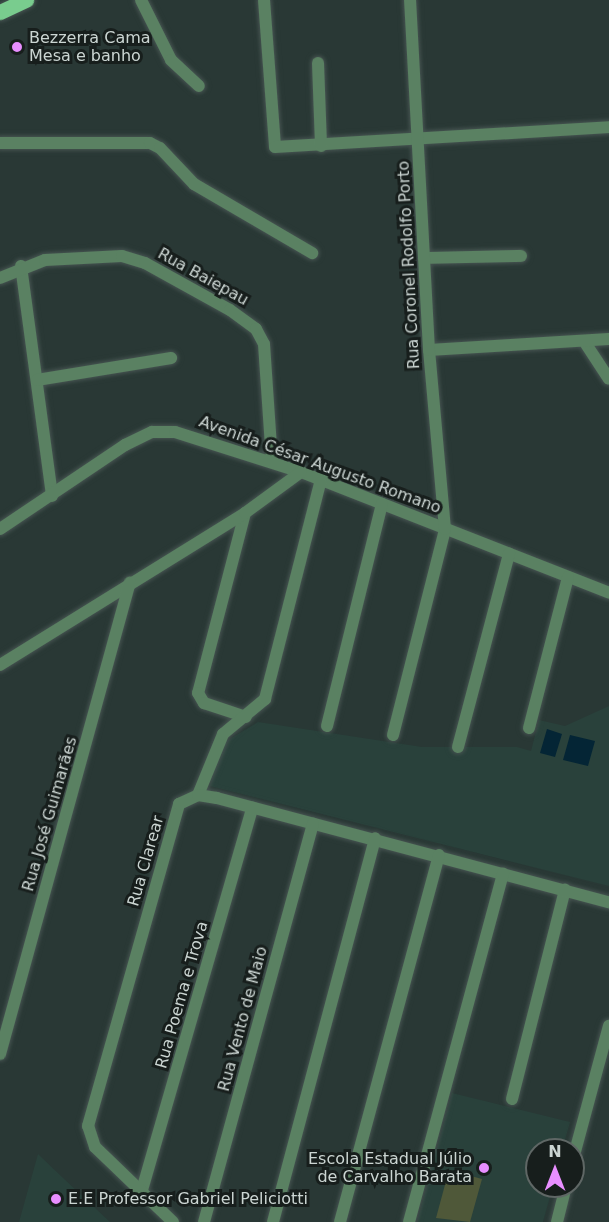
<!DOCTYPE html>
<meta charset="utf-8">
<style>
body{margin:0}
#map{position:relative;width:609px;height:1222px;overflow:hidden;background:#293835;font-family:"DejaVu Sans",sans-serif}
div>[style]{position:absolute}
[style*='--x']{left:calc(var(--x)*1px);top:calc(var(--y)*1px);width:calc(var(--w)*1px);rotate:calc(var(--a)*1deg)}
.built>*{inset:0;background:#29413b}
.green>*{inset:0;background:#4f5839}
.water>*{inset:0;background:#042535}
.roads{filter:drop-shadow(0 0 2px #465451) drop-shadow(0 0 2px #465451)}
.minor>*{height:12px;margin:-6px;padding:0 6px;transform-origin:6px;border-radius:6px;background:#5a8162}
.primary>*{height:15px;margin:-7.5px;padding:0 7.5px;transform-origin:7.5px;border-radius:7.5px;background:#79cc8e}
.dots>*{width:16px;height:16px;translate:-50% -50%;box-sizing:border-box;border:3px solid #171e1c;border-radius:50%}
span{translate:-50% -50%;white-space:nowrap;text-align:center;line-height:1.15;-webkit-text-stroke:6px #171e1c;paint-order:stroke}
.poi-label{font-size:16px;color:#cbd5d2}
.left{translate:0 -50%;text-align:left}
.right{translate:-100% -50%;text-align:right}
.street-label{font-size:16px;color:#cbd5d2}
.north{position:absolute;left:525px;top:1138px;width:60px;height:60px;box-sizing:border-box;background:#171e1c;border:2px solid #5f6765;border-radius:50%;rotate:0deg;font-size:16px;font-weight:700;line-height:24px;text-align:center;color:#cbd5d2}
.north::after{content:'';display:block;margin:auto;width:21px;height:27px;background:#e88eff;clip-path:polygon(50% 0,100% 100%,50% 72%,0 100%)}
</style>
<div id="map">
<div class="built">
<i style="clip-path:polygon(609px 706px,609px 886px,210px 786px,220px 745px,258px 722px,422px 747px,517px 747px,531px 751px,539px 720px,565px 726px)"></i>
<i style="clip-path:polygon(452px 1093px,570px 1122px,562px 1150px,537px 1150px,537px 1186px,553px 1186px,543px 1222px,417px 1222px)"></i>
<i style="clip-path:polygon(38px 1154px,62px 1177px,110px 1222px,19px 1222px)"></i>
</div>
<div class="green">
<i style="clip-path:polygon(449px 1170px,482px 1179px,470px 1222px,436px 1218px)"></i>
</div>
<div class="water">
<i style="clip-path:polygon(547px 729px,562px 734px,555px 757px,540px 753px)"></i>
<i style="clip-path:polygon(570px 735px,595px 741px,588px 766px,563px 760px)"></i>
</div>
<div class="roads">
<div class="minor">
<i style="--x:141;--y:0;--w:67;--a:63.4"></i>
<i style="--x:171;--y:60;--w:38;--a:43"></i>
<i style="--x:264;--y:0;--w:147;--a:85.7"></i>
<i style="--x:275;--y:147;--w:335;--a:-3.4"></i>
<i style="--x:318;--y:63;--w:83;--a:87.9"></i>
<i style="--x:0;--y:143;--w:150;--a:0"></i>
<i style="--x:150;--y:143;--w:11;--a:27"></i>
<i style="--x:160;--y:148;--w:50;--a:46.6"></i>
<i style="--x:194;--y:184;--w:137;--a:30.3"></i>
<i style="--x:424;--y:258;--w:97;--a:-1.2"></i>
<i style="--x:21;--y:266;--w:232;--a:82.3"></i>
<i style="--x:0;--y:278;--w:48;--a:-21.8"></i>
<i style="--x:45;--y:260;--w:77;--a:-3"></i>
<i style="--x:122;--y:256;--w:24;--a:17"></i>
<i style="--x:145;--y:263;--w:97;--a:28.9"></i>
<i style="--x:230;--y:310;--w:32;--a:36"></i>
<i style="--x:256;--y:329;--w:17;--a:62"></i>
<i style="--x:264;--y:344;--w:118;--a:86.1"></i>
<i style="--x:584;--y:341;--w:45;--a:56.7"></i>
<i style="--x:429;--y:350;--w:180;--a:-3.5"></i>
<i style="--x:37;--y:380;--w:136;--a:-9.3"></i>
<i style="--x:245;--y:513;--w:186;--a:104.6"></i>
<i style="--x:198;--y:693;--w:12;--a:59"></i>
<i style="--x:204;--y:703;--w:44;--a:18.4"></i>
<i style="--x:0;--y:529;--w:151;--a:-33.9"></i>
<i style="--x:125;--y:445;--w:30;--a:-26"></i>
<i style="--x:152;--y:432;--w:23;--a:0"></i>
<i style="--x:175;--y:432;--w:132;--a:17.6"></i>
<i style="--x:301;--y:472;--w:331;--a:21.4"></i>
<i style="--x:0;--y:665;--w:288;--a:-31.8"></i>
<i style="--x:245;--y:513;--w:69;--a:-36.2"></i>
<i style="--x:327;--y:726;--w:229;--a:-76.1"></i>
<i style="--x:529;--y:728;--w:156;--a:-75.5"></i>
<i style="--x:393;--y:735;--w:212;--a:-75.8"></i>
<i style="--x:445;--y:529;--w:180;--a:-95.1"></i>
<i style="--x:429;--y:350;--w:351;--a:-93.1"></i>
<i style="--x:458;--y:747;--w:200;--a:-75.2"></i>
<i style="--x:198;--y:795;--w:66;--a:-67.7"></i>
<i style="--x:223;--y:734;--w:55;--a:-39.8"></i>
<i style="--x:265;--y:699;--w:226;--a:-75.7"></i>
<i style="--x:0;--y:1054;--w:489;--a:-74.6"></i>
<i style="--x:512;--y:1099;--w:216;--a:-75.8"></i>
<i style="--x:573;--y:1159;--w:138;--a:-74.9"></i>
<i style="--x:142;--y:1190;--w:398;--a:-73.9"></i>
<i style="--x:173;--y:1222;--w:108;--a:-136.1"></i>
<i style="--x:95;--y:1147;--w:22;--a:-108"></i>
<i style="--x:88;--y:1126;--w:335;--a:-74.2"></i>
<i style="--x:179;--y:804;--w:21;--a:-25"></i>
<i style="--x:198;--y:795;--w:19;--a:9"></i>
<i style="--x:217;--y:798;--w:406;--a:14.9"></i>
<i style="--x:204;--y:1222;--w:413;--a:-74.7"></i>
<i style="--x:273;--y:1222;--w:397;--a:-75.1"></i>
<i style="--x:340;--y:1222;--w:380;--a:-74.9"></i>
<i style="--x:409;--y:1222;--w:361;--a:-74.9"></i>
<i style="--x:557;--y:1222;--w:37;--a:-76"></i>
</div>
<div class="primary">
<i style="--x:0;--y:12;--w:29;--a:-25"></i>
</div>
</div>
<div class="dots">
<i style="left:17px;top:47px;background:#e88eff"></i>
<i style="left:484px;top:1168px;background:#e88eff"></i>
<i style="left:56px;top:1199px;background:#e88eff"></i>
</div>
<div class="poi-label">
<span class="left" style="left:29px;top:47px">Bezzerra Cama<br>Mesa e banho</span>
<span class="right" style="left:472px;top:1168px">Escola Estadual Júlio<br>de Carvalho Barata</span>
<span class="left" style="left:68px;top:1199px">E.E Professor Gabriel Peliciotti</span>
</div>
<div class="street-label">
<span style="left:409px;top:265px;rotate:-93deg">Rua Coronel Rodolfo Porto</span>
<span style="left:203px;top:277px;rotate:29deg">Rua Baiepau</span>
<span style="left:320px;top:465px;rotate:20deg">Avenida César Augusto Romano</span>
<span style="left:50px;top:814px;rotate:-74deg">Rua José Guimarães</span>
<span style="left:146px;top:861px;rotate:-74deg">Rua Clarear</span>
<span style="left:182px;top:995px;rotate:-74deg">Rua Poema e Trova</span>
<span style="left:243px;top:1019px;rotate:-75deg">Rua Vento de Maio</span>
</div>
<div class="north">N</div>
</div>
